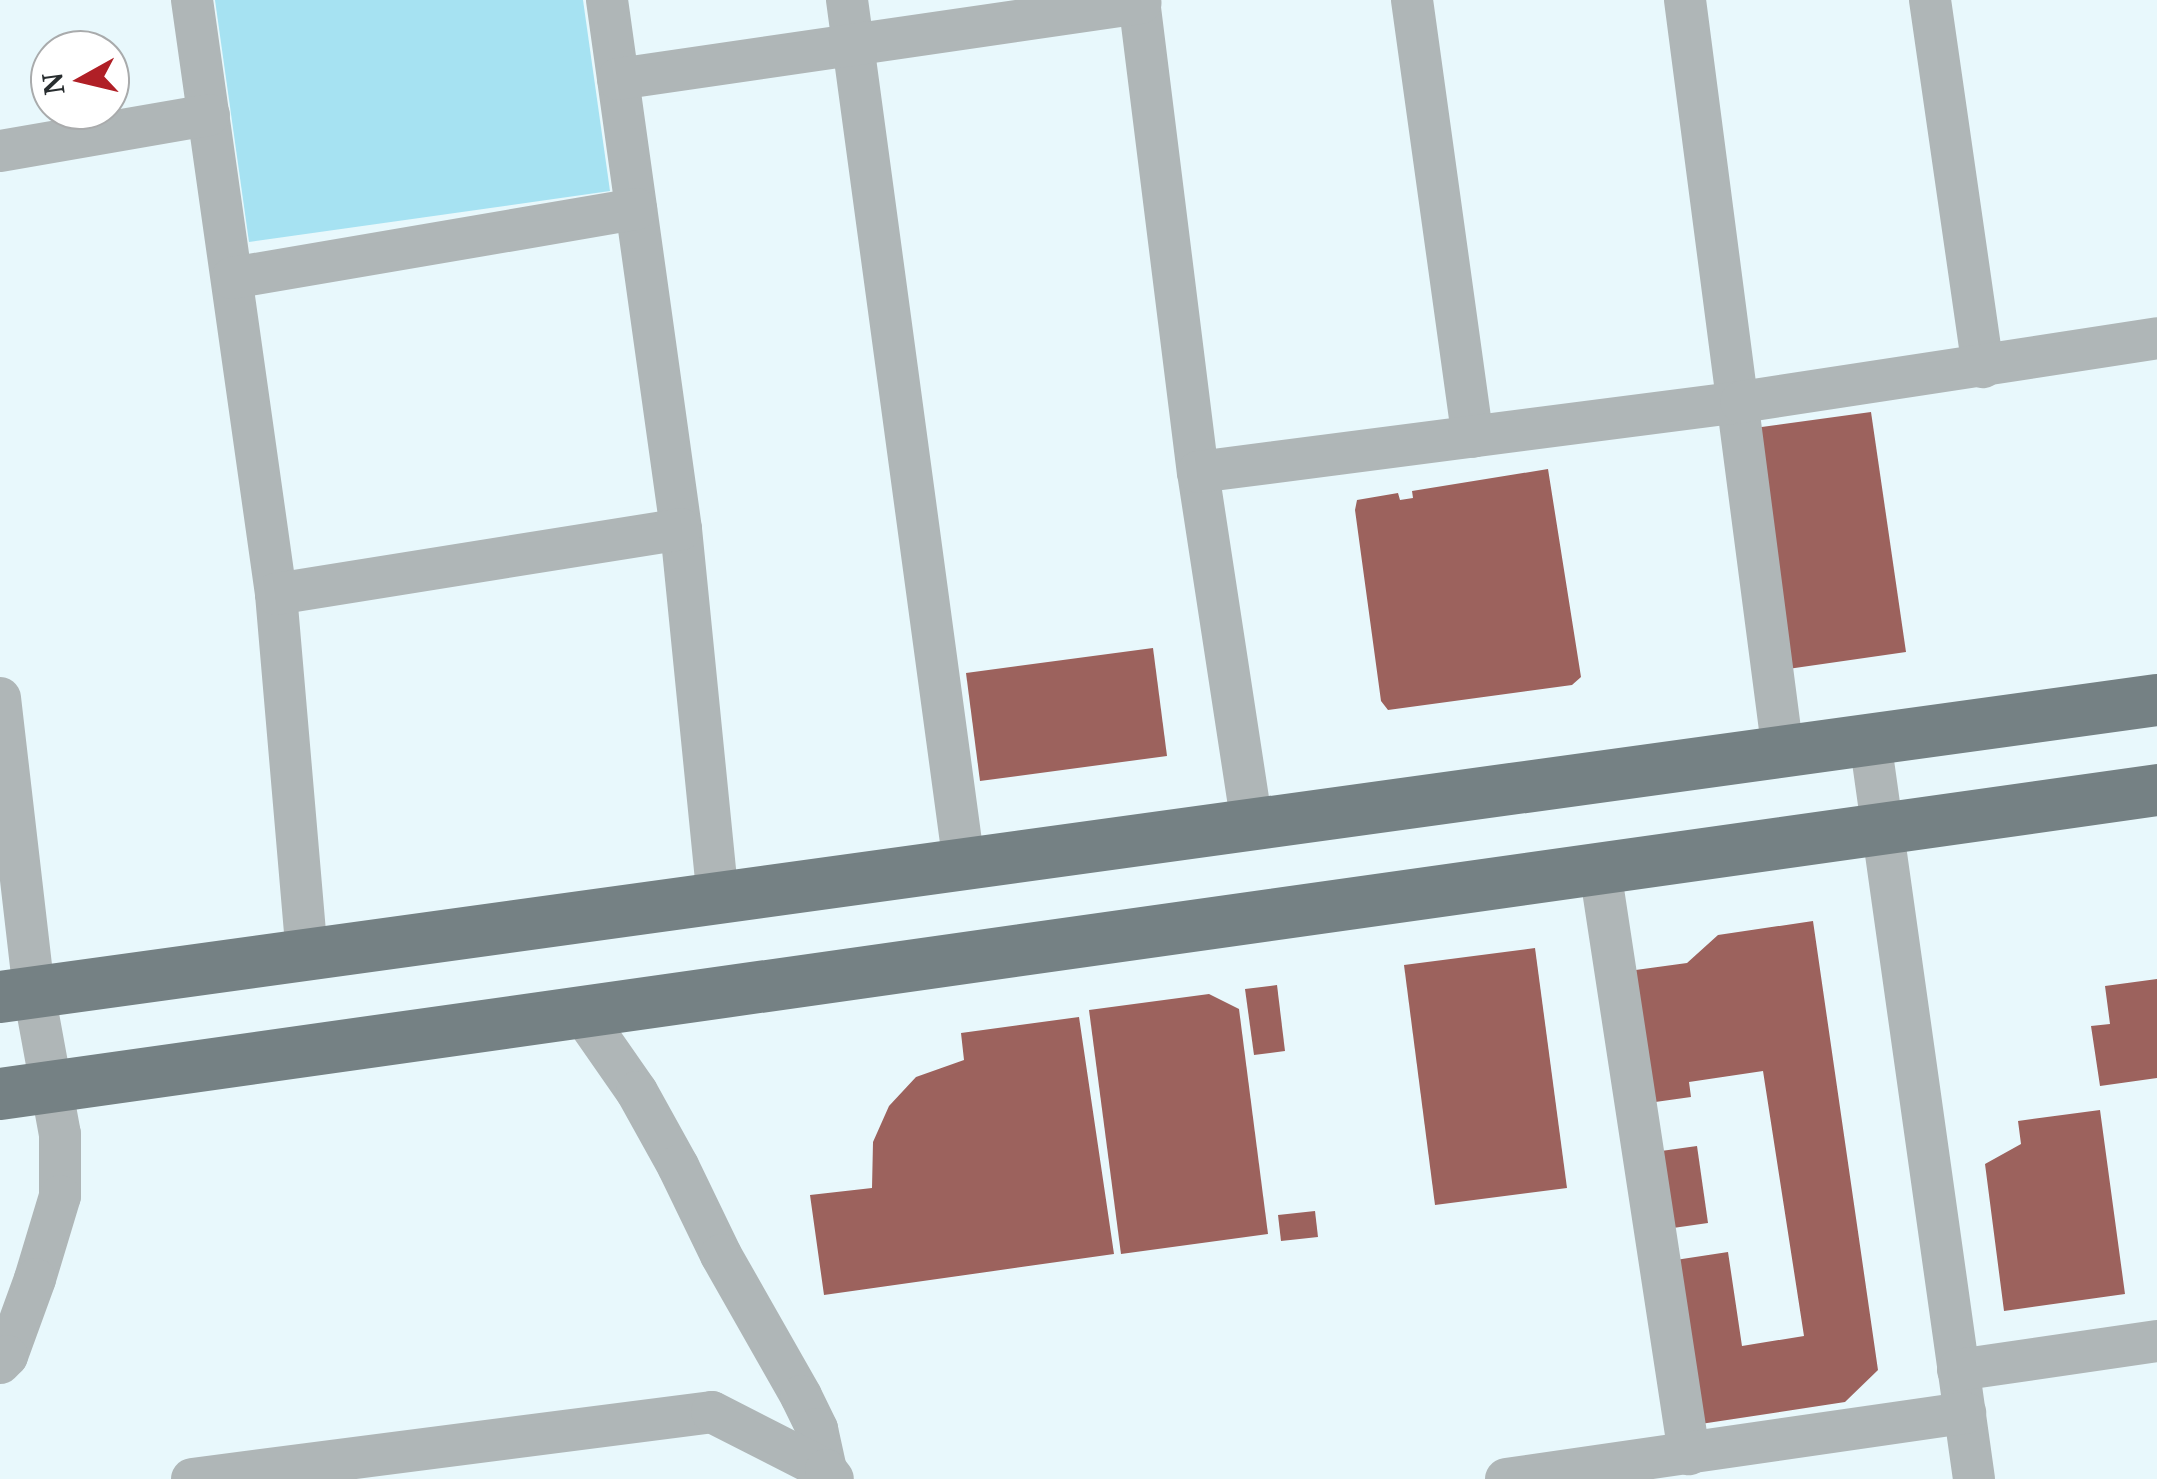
<!DOCTYPE html>
<style>
body{margin:0}
#map{position:relative;width:2157px;height:1479px;overflow:hidden;background:#e8f8fc;font-family:"Noto Serif",serif}
div>[style]{position:absolute}
[style*='--x']{left:calc(var(--x)*1px);top:calc(var(--y)*1px);width:calc(var(--w)*1px);rotate:calc(var(--a)*1deg)}
.green>*{inset:0;background:#a6e2f2}
.building>*{inset:0;background:#9c625d}
.minor>*{height:42px;margin:-21px;padding:0 21px;transform-origin:21px;border-radius:21px;background:#afb6b7}
.major>*{height:52px;margin:-26px;padding:0 26px;transform-origin:26px;border-radius:26px;background:#758184}
span{translate:-50% -50%;white-space:nowrap;text-align:center;line-height:1.15;-webkit-text-stroke:10px #fff;paint-order:stroke}
.north{position:absolute;left:30px;top:30px;width:100px;height:100px;box-sizing:border-box;background:#fff;border:2px solid #a9abac;border-radius:50%;rotate:262deg;font-size:28px;font-weight:700;line-height:40px;text-align:center;color:#282d2f}
.north::after{content:'';display:block;margin:auto;width:35px;height:45px;background:#b01f26;clip-path:polygon(50% 0,100% 100%,50% 72%,0 100%)}
</style>
<div id="map">
<div class="green">
<i style="clip-path:polygon(215px 0,583px 0,610px 191px,249px 242px)"></i>
</div>
<div class="building">
<i style="clip-path:polygon(1871px 412px,1906px 652px,1781px 670px,1747px 429px)"></i>
<i style="clip-path:polygon(1548px 469px,1581px 677px,1572px 685px,1388px 710px,1381px 701px,1355px 510px,1357px 500px,1398px 493px,1400px 500px,1413px 498px,1412px 491px)"></i>
<i style="clip-path:polygon(1153px 648px,1167px 756px,980px 781px,966px 673px)"></i>
<i style="clip-path:polygon(1813px 921px,1878px 1370px,1845px 1402px,1694px 1425px,1669px 1261px,1728px 1252px,1742px 1346px,1804px 1336px,1763px 1071px,1689px 1082px,1691px 1097px,1641px 1104px,1621px 972px,1687px 963px,1718px 935px)"></i>
<i style="clip-path:polygon(1535px 948px,1567px 1188px,1435px 1205px,1404px 965px)"></i>
<i style="clip-path:polygon(2157px 979px,2157px 1078px,2100px 1086px,2091px 1026px,2110px 1024px,2105px 986px)"></i>
<i style="clip-path:polygon(1277px 985px,1285px 1051px,1254px 1055px,1245px 989px)"></i>
<i style="clip-path:polygon(1209px 994px,1239px 1009px,1268px 1234px,1121px 1254px,1089px 1010px)"></i>
<i style="clip-path:polygon(1079px 1017px,1114px 1254px,824px 1295px,810px 1195px,872px 1188px,873px 1142px,889px 1106px,916px 1077px,964px 1060px,961px 1033px)"></i>
<i style="clip-path:polygon(2100px 1110px,2125px 1294px,2004px 1311px,1985px 1164px,2021px 1144px,2018px 1121px)"></i>
<i style="clip-path:polygon(1697px 1146px,1708px 1223px,1666px 1229px,1654px 1152px)"></i>
<i style="clip-path:polygon(1315px 1211px,1318px 1237px,1281px 1241px,1278px 1215px)"></i>
</div>
<div class="minor">
<i style="--x:192;--y:0;--w:600;--a:81.95"></i>
<i style="--x:276;--y:594;--w:362;--a:85.1"></i>
<i style="--x:607;--y:0;--w:534;--a:82.04"></i>
<i style="--x:681;--y:529;--w:371;--a:84.3"></i>
<i style="--x:847;--y:0;--w:872;--a:82.29"></i>
<i style="--x:1139;--y:0;--w:476;--a:82.9"></i>
<i style="--x:1198;--y:472;--w:357;--a:81.3"></i>
<i style="--x:1412;--y:0;--w:441;--a:82.1"></i>
<i style="--x:1685;--y:0;--w:758;--a:82.58"></i>
<i style="--x:1930;--y:0;--w:371;--a:81.8"></i>
<i style="--x:618;--y:79;--w:528;--a:-8.28"></i>
<i style="--x:0;--y:151;--w:212;--a:-9.8"></i>
<i style="--x:232;--y:278;--w:410;--a:-9.7"></i>
<i style="--x:1198;--y:472;--w:547;--a:-7.35"></i>
<i style="--x:1741;--y:402;--w:421;--a:-8.7"></i>
<i style="--x:276;--y:594;--w:410;--a:-9.1"></i>
<i style="--x:0;--y:698;--w:297;--a:83.4"></i>
<i style="--x:34;--y:993;--w:143;--a:79.6"></i>
<i style="--x:60;--y:1134;--w:62;--a:90"></i>
<i style="--x:60;--y:1196;--w:87;--a:106.8"></i>
<i style="--x:35;--y:1279;--w:82;--a:110"></i>
<i style="--x:7;--y:1356;--w:10;--a:135"></i>
<i style="--x:1870;--y:740;--w:746;--a:81.99"></i>
<i style="--x:1600;--y:870;--w:591;--a:81.33"></i>
<i style="--x:582;--y:1013;--w:96;--a:55.2"></i>
<i style="--x:637;--y:1092;--w:85;--a:61"></i>
<i style="--x:678;--y:1166;--w:99;--a:64.2"></i>
<i style="--x:721;--y:1255;--w:162;--a:60.4"></i>
<i style="--x:801;--y:1396;--w:37;--a:64"></i>
<i style="--x:817;--y:1429;--w:42;--a:77.6"></i>
<i style="--x:1958;--y:1370;--w:201;--a:-8.3"></i>
<i style="--x:192;--y:1479;--w:524;--a:-7.34"></i>
<i style="--x:712;--y:1412;--w:128;--a:27"></i>
<i style="--x:826;--y:1470;--w:11;--a:52"></i>
<i style="--x:1506;--y:1479;--w:464;--a:-8.2"></i>
</div>
<div class="major">
<i style="--x:0;--y:997;--w:2177;--a:-7.84"></i>
<i style="--x:0;--y:1094;--w:2178;--a:-8.02"></i>
</div>
<div class="north">N</div>
</div>
